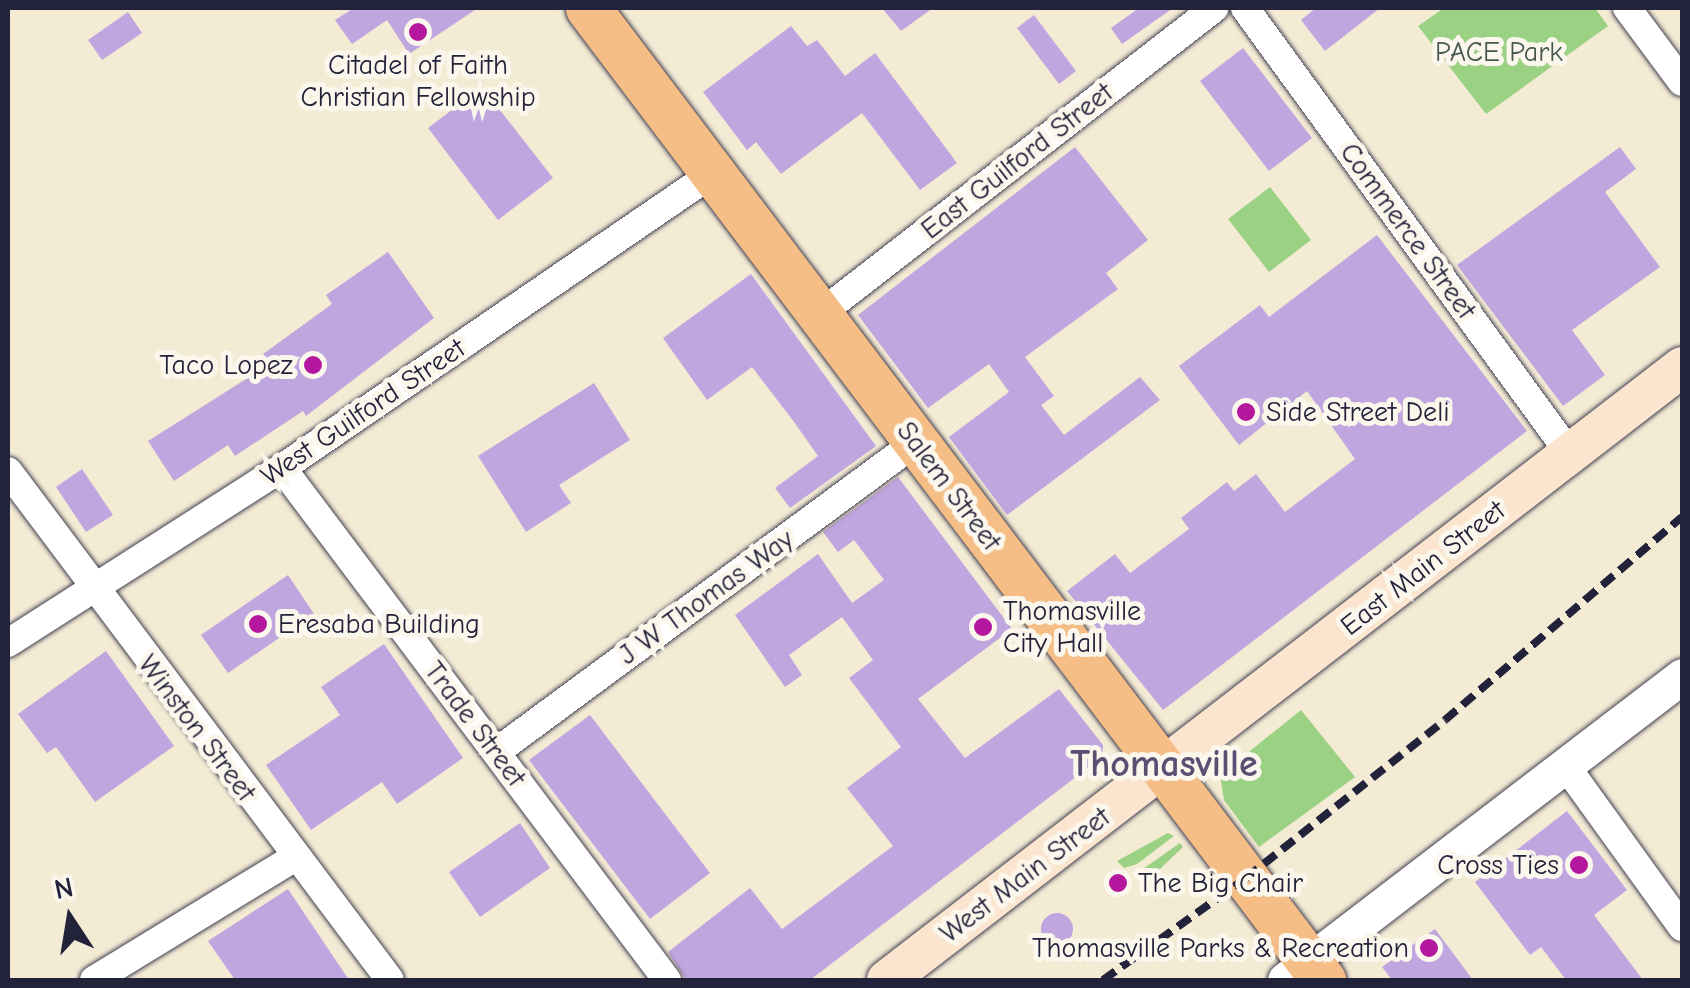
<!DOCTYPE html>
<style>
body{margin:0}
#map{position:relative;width:1690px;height:988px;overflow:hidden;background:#f4ebd5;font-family:"Comic Neue",sans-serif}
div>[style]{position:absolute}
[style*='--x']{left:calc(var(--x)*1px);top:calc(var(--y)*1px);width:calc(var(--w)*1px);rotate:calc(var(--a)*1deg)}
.green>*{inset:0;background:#9bd183}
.building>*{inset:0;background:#c0a6de}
.round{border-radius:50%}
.roads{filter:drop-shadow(0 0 2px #424052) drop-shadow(0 0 2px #424052)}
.minor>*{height:28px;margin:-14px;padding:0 14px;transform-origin:14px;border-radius:14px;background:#fff}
.tertiary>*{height:35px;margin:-17.5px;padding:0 17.5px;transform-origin:17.5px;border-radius:17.5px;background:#fff}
.secondary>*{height:40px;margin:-20px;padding:0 20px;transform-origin:20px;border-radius:20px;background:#fbe5cf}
.primary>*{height:45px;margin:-22.5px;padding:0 22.5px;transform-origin:22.5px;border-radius:22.5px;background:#f6be87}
.rail>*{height:8px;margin-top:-4px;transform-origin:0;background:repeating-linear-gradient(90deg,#22223b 0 15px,transparent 0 23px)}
.dots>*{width:28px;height:28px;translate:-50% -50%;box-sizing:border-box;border:5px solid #fbf7ec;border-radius:50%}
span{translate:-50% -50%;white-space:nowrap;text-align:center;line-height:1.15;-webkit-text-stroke:10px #fbf7ec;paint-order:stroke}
.park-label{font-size:28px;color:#465751}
.poi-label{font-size:28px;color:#22223b}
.right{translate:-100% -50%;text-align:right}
.left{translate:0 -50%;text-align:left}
.street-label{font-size:28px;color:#22223b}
.district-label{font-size:38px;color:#595074;font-weight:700}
.frame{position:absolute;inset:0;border:10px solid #22223b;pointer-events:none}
.north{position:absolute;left:20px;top:868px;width:100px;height:100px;-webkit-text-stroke:8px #fbf7ec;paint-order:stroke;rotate:348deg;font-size:28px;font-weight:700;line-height:40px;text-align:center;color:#22223b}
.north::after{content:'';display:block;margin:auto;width:35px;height:45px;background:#22223b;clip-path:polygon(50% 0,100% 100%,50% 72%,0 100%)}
</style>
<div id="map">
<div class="green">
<i style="clip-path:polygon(1444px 8px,1595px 8px,1608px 26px,1486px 114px,1418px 26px)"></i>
<i style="clip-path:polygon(1270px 187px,1311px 240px,1269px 272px,1228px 219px)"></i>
<i style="clip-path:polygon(1301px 710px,1355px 777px,1259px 847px,1224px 800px,1220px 775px)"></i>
<i style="clip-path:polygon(1168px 833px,1174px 836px,1137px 864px,1124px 868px,1117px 861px)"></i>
<i style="clip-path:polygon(1180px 843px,1183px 847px,1140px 888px,1140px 871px)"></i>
</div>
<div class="building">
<i style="clip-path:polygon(354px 8px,478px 8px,409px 54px,387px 20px,352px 44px,335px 20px)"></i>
<i style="clip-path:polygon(882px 8px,933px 8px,901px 31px)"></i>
<i style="clip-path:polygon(1139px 8px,1173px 8px,1122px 44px,1111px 28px)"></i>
<i style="clip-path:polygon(1316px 8px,1380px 8px,1325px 51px,1301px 20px)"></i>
<i style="clip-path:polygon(128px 12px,142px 33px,102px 60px,88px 40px)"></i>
<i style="clip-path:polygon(1034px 15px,1076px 71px,1059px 84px,1017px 28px)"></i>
<i style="clip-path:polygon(791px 26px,807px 46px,817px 40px,845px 76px,875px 53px,957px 163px,920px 190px,862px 113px,781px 174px,756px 142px,747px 150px,703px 92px)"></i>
<i style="clip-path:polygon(1243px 48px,1312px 138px,1269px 171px,1200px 81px)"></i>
<i style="clip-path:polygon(482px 87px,553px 178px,498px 220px,428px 128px)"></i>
<i style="clip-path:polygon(1075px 147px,1148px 240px,1106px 273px,1118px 289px,1025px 357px,1054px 396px,1041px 405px,1064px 435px,1140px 377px,1160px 400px,1007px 515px,949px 437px,1009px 392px,989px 364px,928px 408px,858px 315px)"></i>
<i style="clip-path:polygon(1620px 147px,1636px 169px,1605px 192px,1660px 267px,1572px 330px,1605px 375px,1563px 406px,1457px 265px)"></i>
<i style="clip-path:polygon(1377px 235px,1527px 431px,1163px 710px,1067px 591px,1115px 554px,1130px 573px,1189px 529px,1181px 518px,1227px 482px,1234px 491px,1256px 474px,1285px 512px,1355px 459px,1307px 391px,1239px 445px,1179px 366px,1260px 305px,1269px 317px)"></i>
<i style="clip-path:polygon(388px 252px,434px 318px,306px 416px,303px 411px,235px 456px,228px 445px,174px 481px,148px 441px,270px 364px,263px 354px,332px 304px,326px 295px)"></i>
<i style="clip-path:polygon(751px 274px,876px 446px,790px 508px,775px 488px,818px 456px,794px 422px,752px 367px,707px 400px,663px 338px)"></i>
<i style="clip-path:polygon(594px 383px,630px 440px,559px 485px,571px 503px,526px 532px,478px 456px)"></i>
<i style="clip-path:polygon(82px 469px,113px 515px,86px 532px,56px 487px)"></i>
<i style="clip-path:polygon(898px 477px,1012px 629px,918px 699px,965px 758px,1059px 689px,1103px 745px,1102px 757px,810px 980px,686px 980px,668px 952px,750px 888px,782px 929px,893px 846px,847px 788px,901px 747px,849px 678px,873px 660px,842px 617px,789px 655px,802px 675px,785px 687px,735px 615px,818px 554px,852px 603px,884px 580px,854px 540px,838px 552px,823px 532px)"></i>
<i style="clip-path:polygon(288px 575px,314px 614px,228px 673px,201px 635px)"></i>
<i style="clip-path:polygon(384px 644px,463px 758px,397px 804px,382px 782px,311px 830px,266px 765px,340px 715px,321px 687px)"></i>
<i style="clip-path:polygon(106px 651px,174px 746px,95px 802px,56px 747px,47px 753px,18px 714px)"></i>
<i style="clip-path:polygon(590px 715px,710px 873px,650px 919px,529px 760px)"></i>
<i style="clip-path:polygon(1567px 811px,1627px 890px,1594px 915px,1643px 980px,1566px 980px,1541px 947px,1530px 955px,1475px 882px)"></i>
<i style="clip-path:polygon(520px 823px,550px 868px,480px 917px,449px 872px)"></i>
<i style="clip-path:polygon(288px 889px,349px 980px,235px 980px,208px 941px)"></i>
<i class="round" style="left:1041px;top:913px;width:32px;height:32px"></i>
<i style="clip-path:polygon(1435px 929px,1473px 980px,1392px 980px,1382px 967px)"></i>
</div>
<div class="roads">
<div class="minor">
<i style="--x:1245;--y:8;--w:552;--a:53.92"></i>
<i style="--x:1627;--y:8;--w:92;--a:53.4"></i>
<i style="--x:820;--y:314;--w:499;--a:-37.8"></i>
<i style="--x:282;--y:468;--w:641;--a:53.06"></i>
<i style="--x:8;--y:471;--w:636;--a:53.11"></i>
<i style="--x:8;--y:643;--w:325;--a:-32.6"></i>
<i style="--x:282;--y:468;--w:522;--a:-34.39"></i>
<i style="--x:496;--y:752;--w:522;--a:-36.43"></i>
<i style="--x:1568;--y:769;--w:195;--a:54.2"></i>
<i style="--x:94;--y:980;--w:234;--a:-31.4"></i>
</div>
<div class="tertiary">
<i style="--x:1285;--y:980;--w:500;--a:-37.44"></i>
</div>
<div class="secondary">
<i style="--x:887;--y:980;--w:1004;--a:-37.63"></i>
</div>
<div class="primary">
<i style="--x:588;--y:8;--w:1219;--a:52.9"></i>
</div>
</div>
<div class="rail">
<i style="--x:1103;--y:980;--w:176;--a:-35.5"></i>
<i style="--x:1246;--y:878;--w:254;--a:-38.4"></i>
<i style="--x:1445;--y:720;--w:312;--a:-40.6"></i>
</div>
<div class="dots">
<i style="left:418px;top:32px;background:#b5179e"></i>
<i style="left:313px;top:365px;background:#b5179e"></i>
<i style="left:1246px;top:412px;background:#b5179e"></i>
<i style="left:258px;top:624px;background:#b5179e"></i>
<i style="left:983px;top:627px;background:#b5179e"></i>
<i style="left:1579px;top:865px;background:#b5179e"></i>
<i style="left:1118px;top:883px;background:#b5179e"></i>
<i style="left:1429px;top:948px;background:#b5179e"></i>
</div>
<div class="park-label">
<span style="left:1499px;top:52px">PACE Park</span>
</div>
<div class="poi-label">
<span style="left:418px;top:81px">Citadel of Faith<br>Christian Fellowship</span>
<span class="right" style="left:293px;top:365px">Taco Lopez</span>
<span class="left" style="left:1266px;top:412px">Side Street Deli</span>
<span class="left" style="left:1003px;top:627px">Thomasville<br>City Hall</span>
<span class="left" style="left:278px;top:624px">Eresaba Building</span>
<span class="right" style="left:1559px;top:865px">Cross Ties</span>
<span class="left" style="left:1138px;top:883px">The Big Chair</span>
<span class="right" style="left:1409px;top:948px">Thomasville Parks &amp; Recreation</span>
</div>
<div class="street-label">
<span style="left:1017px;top:161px;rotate:-38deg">East Guilford Street</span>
<span style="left:1408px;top:231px;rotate:54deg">Commerce Street</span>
<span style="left:363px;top:412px;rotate:-34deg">West Guilford Street</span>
<span style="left:949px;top:486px;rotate:53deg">Salem Street</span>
<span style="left:1423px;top:568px;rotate:-38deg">East Main Street</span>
<span style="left:706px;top:597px;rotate:-36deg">J W Thomas Way</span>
<span style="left:475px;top:724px;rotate:53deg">Trade Street</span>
<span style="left:197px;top:728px;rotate:53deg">Winston Street</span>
<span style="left:1025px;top:875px;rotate:-37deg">West Main Street</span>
</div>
<div class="district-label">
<span style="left:1164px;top:765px">Thomasville</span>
</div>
<div class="frame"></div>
<div class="north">N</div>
</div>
